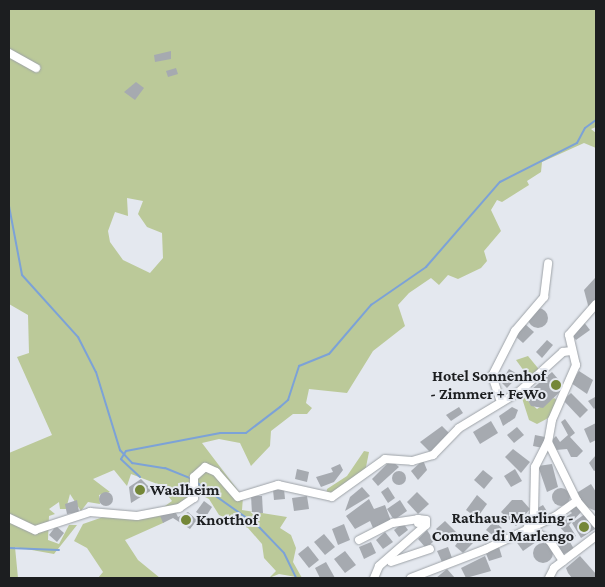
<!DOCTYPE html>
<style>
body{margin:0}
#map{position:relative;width:605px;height:587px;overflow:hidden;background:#e4e8ef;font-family:"Crimson Pro",serif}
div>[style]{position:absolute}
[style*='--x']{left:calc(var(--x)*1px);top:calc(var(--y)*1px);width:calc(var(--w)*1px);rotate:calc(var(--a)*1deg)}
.green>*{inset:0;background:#bbc999}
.stream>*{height:2px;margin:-1px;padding:0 1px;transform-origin:1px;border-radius:1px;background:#7ca2d7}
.building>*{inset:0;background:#a6aab0}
.round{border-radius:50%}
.roads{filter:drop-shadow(0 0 1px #9da2a7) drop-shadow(0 0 1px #9da2a7)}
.minor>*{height:8px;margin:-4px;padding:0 4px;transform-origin:4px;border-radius:4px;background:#fff}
.dots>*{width:14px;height:14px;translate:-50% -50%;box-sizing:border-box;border:2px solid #e4e8ef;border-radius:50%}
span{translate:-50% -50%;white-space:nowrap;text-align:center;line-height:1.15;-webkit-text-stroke:4px #e4e8ef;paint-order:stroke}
.poi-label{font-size:16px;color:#1c1e20;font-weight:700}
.right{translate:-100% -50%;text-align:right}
.left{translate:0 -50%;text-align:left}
.frame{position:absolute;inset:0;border:10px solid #1c1e20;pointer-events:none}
</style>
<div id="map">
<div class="green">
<i style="clip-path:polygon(evenodd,9px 9px,596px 9px,596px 127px,591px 129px,596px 133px,596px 148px,584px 143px,542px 162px,541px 172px,527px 181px,529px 185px,502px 202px,497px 200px,491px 210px,501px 231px,484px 251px,487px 261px,481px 268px,458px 279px,448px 275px,439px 285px,431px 278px,409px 293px,398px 305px,405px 326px,373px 351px,347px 393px,309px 389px,306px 403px,312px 408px,307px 414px,293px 414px,271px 431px,270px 446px,251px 466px,240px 443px,219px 439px,202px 443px,243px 497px,242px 510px,287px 517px,280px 528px,291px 535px,296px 548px,293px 562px,302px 578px,279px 574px,269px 578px,276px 571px,264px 558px,262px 544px,248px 528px,219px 515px,209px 499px,197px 493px,163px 523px,125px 540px,138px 560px,160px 578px,98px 578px,103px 572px,87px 548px,74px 541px,83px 524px,106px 516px,158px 511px,172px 501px,160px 485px,131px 474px,127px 486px,114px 470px,93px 479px,110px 492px,99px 495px,100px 504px,88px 502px,81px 511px,70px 494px,66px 509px,60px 509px,59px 502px,49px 509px,55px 514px,49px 516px,48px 540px,59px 544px,69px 525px,77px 525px,54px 554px,15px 547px,18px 578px,9px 578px,9px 453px,52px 435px,17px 357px,29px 353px,28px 315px,9px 304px,9px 9px,127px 198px,143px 201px,138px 214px,147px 227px,162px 233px,163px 258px,150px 273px,123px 260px,110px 242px,108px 231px,115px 212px,128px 216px,127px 198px)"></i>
<i style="clip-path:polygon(528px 356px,542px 373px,532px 382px,516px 360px)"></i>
<i style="clip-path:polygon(521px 395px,537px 409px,554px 398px,558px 401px,552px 416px,537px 424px,529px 420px)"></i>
<i style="clip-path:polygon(364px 451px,369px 452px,365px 472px,326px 498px,327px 489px,347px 476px)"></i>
</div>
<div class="stream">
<i style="--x:9;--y:206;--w:70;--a:79.3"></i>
<i style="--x:22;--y:275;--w:84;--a:47.9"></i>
<i style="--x:78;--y:337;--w:39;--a:63"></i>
<i style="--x:96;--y:372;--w:82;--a:72.9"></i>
<i style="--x:120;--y:450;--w:18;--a:47"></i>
<i style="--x:132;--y:463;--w:33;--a:9"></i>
<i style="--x:165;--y:468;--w:29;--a:22"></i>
<i style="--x:140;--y:477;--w:26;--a:-137"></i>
<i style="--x:121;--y:459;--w:9;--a:-58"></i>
<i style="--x:126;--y:451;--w:96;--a:-10.8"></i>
<i style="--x:220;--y:433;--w:26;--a:0"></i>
<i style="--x:246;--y:433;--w:43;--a:-37.4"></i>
<i style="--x:280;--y:407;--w:11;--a:-41"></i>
<i style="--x:288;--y:400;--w:36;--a:-72"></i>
<i style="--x:299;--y:366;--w:32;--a:-22"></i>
<i style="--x:329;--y:354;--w:65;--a:-49.4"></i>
<i style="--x:371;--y:305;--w:67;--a:-34.6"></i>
<i style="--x:426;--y:267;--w:113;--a:-49"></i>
<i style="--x:500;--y:182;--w:86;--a:-26.9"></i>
<i style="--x:577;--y:143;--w:17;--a:-62"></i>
<i style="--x:585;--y:128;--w:14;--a:-36"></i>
<i style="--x:196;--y:482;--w:76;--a:35.4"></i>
<i style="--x:258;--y:526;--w:37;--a:46"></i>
<i style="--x:284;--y:553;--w:28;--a:64"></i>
<i style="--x:9;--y:548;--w:50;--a:2.3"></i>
</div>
<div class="building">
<i style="clip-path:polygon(171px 51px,171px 59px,155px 62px,154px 55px)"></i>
<i style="clip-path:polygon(176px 68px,178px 74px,168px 77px,166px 71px)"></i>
<i style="clip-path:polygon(136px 82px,144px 88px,135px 100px,124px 92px)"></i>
<i style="clip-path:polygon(595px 278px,596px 301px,589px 309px,584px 290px)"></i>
<i class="round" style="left:528px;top:308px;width:20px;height:20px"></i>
<i style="clip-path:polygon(583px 321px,590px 330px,576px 340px,571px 334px)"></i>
<i style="clip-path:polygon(525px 324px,534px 332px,523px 343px,514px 335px)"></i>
<i style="clip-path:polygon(547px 340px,553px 345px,542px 358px,536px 352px)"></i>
<i style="clip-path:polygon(509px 369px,519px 375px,507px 388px,501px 382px)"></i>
<i style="clip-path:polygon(579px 371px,593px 380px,587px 394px,571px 383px)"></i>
<i style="clip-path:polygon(552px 372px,565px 387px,543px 408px,531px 406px,525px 395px)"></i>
<i style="clip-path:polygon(571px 393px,588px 410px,580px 418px,563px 400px)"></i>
<i style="clip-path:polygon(595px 397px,596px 407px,594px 409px,588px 401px)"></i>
<i style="clip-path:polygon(459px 407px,463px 413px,451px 421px,446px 415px)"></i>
<i style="clip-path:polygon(512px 407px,518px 410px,515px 418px,503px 426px,499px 416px)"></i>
<i style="clip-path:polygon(565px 419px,575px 433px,570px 437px,583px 451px,577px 457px,571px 457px,567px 449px,556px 450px,551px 441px,556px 436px,560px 442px,568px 435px,561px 422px)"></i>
<i style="clip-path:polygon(491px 421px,498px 433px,480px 444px,473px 432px)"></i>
<i style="clip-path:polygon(596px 423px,596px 440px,590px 443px,584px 429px)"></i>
<i style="clip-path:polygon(442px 426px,450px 434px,431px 453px,420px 442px)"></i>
<i style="clip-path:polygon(517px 427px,524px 435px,514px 443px,507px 435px)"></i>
<i style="clip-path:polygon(535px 435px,545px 437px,543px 448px,533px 446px)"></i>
<i style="clip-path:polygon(513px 449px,530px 462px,521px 473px,505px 457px)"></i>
<i style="clip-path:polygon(596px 455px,596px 470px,594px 471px,589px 463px)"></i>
<i style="clip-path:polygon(391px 460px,399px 467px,378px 486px,372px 479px)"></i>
<i style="clip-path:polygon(423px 460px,427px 470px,418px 480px,411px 471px)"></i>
<i style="clip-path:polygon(340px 464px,343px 470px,334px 482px,321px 487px,316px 477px,333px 472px,331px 468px)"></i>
<i style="clip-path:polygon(552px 464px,558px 487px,547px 492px,538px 466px)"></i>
<i style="clip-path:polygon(297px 469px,309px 472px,307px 482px,295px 479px)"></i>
<i style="clip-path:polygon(515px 469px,522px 481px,511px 487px,504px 476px)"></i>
<i style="clip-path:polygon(483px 470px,493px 478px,484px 489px,474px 480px)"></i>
<i class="round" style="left:392px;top:471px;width:14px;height:14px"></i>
<i style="clip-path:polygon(141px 479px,152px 490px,131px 503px,129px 487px)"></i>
<i style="clip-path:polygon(591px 484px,596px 492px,596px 511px,584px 506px,575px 494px)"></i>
<i style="clip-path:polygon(362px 487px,370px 496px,345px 511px,350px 497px)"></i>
<i style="clip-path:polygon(388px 487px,395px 498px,388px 503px,381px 492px)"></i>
<i class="round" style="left:552px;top:488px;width:18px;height:18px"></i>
<i style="clip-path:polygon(284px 489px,285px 499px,274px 500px,273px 490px)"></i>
<i style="clip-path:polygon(417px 492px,429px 504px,418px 514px,407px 502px)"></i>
<i class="round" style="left:99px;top:492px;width:14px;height:14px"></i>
<i style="clip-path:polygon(477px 495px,487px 504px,477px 518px,466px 510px)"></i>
<i style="clip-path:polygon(251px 496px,262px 496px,263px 513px,252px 513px)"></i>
<i style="clip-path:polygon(307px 496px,309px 509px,294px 511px,292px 498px)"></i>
<i style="clip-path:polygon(369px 499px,374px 509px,385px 505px,391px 521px,373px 528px,370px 521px,355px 529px,346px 516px)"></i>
<i style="clip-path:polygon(77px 500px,79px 512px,67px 514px,65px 504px)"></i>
<i style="clip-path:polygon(400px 500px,407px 511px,394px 520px,387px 509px)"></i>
<i style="clip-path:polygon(512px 500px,522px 500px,530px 509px,516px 526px,501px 512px)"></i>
<i style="clip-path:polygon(204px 501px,212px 507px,205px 518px,196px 512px)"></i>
<i style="clip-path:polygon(577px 503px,583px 510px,569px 525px,576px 536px,571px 539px,556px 523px,572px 513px,569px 510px)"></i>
<i style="clip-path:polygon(543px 505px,548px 513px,539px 519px,534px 510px)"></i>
<i style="clip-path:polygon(175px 511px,178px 517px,188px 512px,197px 520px,190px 529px,173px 518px,163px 523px,159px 513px)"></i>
<i style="clip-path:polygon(585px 514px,595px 529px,581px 538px,572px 523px)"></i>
<i style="clip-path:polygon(445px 521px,458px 534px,450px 542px,436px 529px)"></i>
<i style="clip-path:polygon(494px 521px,503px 529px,496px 538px,486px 530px)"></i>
<i style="clip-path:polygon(403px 523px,408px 530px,399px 537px,394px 530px)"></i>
<i style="clip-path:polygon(344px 524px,350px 540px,338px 545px,332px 529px)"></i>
<i style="clip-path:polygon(56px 526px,64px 533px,57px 542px,49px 535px)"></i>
<i style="clip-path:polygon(427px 530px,434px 541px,426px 548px,418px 539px)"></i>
<i style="clip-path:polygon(528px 530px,536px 542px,523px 551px,515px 540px)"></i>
<i style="clip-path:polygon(385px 532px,393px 542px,383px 549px,376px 540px)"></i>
<i style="clip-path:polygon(324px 534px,335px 547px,325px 555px,314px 542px)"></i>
<i style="clip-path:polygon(462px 536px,473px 543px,463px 553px,455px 546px)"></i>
<i style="clip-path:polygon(567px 537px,574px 549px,562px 555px,555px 543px)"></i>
<i style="clip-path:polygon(371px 542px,376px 553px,364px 559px,359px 547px)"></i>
<i class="round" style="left:533px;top:543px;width:20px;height:20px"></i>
<i style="clip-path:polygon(308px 546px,319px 560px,309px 568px,298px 554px)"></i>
<i style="clip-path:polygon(448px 547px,452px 558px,442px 562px,437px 551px)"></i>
<i style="clip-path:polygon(499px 547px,502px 557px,489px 561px,485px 551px)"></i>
<i style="clip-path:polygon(345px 551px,356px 565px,345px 573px,334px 559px)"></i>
<i style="clip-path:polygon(485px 556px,491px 571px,466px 578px,461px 568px)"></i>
<i style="clip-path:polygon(580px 556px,596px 574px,596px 578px,572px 578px,568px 573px,566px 568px)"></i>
<i style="clip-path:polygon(326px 562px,335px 578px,320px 578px,315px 568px)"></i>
<i style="clip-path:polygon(447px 569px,455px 578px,436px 578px)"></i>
</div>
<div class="roads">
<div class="minor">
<i style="--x:9;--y:53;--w:31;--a:29"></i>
<i style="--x:596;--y:304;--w:41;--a:131.1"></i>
<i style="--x:569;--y:335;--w:31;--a:77"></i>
<i style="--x:576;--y:365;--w:60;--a:113.6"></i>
<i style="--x:552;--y:420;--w:22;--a:100"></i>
<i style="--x:548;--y:442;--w:66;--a:63.8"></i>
<i style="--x:577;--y:501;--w:30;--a:50"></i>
<i style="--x:501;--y:402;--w:28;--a:-109"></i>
<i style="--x:492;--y:376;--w:51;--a:-62.9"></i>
<i style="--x:515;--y:331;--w:45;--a:-49.5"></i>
<i style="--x:544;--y:297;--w:34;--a:-83"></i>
<i style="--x:9;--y:518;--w:29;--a:25"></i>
<i style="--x:35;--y:530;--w:58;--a:-18.1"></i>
<i style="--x:90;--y:512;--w:47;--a:4.9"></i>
<i style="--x:137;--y:516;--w:43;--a:-10.8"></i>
<i style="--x:179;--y:508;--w:18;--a:-34"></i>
<i style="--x:194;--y:498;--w:21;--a:-90"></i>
<i style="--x:194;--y:477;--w:15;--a:-42"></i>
<i style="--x:205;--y:467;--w:12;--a:24"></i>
<i style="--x:216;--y:472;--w:33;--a:49"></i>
<i style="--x:238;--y:497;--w:42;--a:-16.7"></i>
<i style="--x:278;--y:485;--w:55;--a:12.5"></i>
<i style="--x:332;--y:497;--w:65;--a:-35.6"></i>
<i style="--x:385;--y:459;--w:27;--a:4"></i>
<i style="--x:412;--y:461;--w:22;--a:-16"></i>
<i style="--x:433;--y:455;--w:37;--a:-46"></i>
<i style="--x:459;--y:428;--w:71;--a:-31.2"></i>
<i style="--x:520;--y:391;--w:58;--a:-42.2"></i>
<i style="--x:563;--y:352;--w:8;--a:-7"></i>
<i style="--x:530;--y:528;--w:24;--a:33"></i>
<i style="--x:550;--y:541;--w:24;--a:57"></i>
<i style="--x:527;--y:529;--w:17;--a:-65"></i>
<i style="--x:534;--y:514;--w:47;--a:-88.8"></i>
<i style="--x:535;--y:467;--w:28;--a:-63"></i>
<i style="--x:359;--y:540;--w:38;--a:-27"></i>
<i style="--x:393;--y:523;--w:25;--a:-9"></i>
<i style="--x:418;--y:519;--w:4;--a:90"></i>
<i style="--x:391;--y:562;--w:41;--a:-18.4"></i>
<i style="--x:374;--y:578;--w:13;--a:-67"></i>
<i style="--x:379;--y:566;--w:62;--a:-41.1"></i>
<i style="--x:426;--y:525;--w:5;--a:-90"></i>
<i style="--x:426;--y:520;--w:8;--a:-173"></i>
<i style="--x:411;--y:578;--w:80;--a:-21.1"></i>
<i style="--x:486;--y:549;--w:77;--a:-25.2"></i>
<i style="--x:556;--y:516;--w:26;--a:-36"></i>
<i style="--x:549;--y:578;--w:11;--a:-63"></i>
<i style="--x:554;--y:568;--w:53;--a:-37.3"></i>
</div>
</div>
<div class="dots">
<i style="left:556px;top:385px;background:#748738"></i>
<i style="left:140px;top:490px;background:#748738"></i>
<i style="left:186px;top:520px;background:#748738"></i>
<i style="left:584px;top:527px;background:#748738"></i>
</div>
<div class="poi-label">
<span class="right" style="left:546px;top:385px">Hotel Sonnenhof<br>- Zimmer + FeWo</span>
<span class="left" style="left:150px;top:490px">Waalheim</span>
<span class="right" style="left:574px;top:527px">Rathaus Marling -<br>Comune di Marlengo</span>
<span class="left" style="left:196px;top:520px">Knotthof</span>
</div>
<div class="frame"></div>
</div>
